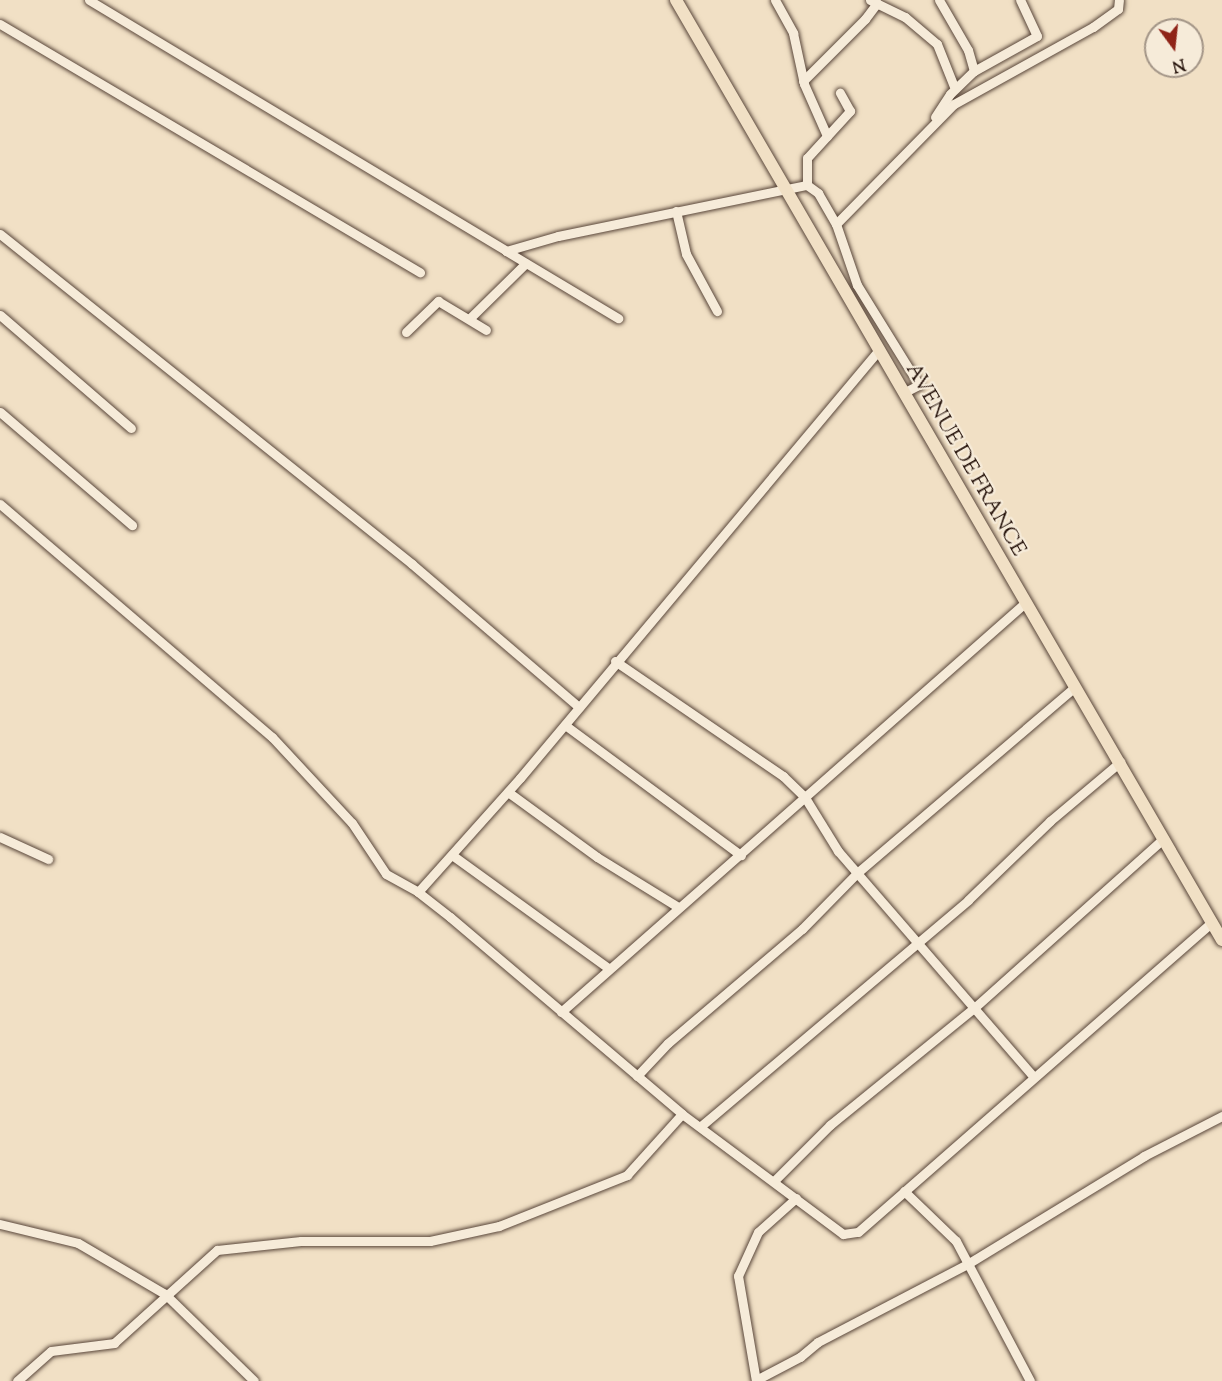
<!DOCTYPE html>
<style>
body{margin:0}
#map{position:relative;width:1222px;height:1381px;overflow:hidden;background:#f1e0c5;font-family:"Sorts Mill Goudy",serif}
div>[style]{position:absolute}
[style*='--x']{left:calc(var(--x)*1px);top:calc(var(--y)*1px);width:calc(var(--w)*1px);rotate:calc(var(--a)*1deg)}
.roads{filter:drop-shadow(0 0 2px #59463a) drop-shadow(0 0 2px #59463a)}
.minor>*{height:9px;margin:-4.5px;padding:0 4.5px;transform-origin:4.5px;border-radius:4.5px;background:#f6ebd9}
.major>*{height:12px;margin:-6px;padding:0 6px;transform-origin:6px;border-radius:6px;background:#f1e0c5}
span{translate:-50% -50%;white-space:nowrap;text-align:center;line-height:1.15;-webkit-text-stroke:4.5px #f6ebd9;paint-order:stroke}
.street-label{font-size:21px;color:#26130b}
.north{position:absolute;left:1144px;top:18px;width:60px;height:60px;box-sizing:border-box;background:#f6ebd9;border:2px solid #a39587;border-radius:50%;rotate:165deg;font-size:16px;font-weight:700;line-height:24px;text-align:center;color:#26130b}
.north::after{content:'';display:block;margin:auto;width:21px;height:27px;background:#8f2418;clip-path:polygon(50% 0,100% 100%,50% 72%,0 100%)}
</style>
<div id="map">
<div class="roads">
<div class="minor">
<i style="--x:89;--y:0;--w:487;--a:31"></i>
<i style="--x:506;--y:251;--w:54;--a:-16.1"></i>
<i style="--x:558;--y:236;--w:254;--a:-11.6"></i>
<i style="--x:807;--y:185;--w:14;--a:36"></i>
<i style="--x:818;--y:193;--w:36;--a:60"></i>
<i style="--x:775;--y:0;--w:38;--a:61"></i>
<i style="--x:793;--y:33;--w:52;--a:77.8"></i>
<i style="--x:804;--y:84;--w:57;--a:66.1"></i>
<i style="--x:870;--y:0;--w:39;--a:26"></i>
<i style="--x:905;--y:17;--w:42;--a:40.2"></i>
<i style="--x:937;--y:44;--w:48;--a:68.2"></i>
<i style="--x:939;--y:0;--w:58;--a:59.9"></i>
<i style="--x:968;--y:50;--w:22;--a:74"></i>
<i style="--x:0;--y:24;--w:488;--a:30.6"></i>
<i style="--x:803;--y:81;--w:88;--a:-45"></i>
<i style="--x:865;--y:19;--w:20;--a:-53"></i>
<i style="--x:935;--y:117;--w:27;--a:-57"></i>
<i style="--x:950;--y:94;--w:33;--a:-44"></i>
<i style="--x:974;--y:71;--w:72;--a:-29.1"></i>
<i style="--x:1037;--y:36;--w:40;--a:-115"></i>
<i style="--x:807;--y:185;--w:27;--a:-90"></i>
<i style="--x:807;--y:158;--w:64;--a:-47.5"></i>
<i style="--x:850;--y:111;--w:21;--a:-119"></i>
<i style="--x:676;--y:211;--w:44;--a:76.9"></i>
<i style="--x:686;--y:254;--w:65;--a:61.5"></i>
<i style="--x:0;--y:234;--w:528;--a:38.69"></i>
<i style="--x:412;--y:564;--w:220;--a:40.6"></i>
<i style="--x:506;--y:251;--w:131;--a:30.9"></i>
<i style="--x:0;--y:315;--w:173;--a:40.8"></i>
<i style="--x:470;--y:318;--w:78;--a:-44.5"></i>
<i style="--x:406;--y:332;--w:45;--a:-44.1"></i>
<i style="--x:438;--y:301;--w:56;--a:31.1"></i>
<i style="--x:903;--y:393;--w:18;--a:-27"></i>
<i style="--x:919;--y:385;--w:118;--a:-121.8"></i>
<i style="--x:857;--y:285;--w:65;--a:-109"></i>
<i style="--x:836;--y:224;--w:168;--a:-45.5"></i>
<i style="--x:954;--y:104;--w:159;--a:-29"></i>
<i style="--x:1093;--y:27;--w:31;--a:-36"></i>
<i style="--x:1118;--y:9;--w:9;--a:-84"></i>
<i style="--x:0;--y:412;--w:174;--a:40.6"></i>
<i style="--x:0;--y:504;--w:358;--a:40.6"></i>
<i style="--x:272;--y:737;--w:117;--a:47.1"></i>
<i style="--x:352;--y:823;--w:61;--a:56.3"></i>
<i style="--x:386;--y:874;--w:37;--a:29"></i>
<i style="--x:418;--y:892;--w:41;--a:38"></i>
<i style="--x:450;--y:917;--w:304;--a:40.3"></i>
<i style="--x:682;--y:1114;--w:201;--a:36.7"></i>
<i style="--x:843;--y:1234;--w:15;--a:-8"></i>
<i style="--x:858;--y:1232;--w:471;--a:-41.2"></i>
<i style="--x:615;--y:661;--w:204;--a:34.4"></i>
<i style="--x:783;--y:776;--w:29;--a:44"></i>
<i style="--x:804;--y:796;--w:65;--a:58.3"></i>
<i style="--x:838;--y:851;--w:298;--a:49.1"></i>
<i style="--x:565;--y:725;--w:219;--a:36.5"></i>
<i style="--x:508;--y:792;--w:110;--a:36.1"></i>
<i style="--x:597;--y:857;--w:95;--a:31.7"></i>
<i style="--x:0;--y:837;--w:53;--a:24.6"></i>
<i style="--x:452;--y:855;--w:193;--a:35.9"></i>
<i style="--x:418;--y:892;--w:153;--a:-48.2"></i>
<i style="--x:520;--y:778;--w:557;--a:-50.02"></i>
<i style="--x:561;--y:1012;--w:620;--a:-41.4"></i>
<i style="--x:637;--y:1076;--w:45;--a:-46.8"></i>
<i style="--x:668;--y:1043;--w:176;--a:-40.4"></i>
<i style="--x:802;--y:929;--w:78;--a:-45.5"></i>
<i style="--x:857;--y:873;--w:287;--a:-40.5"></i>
<i style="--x:701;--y:1126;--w:350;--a:-40.2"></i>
<i style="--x:968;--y:900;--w:114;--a:-43.9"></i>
<i style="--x:1050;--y:821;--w:92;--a:-40.1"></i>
<i style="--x:775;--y:1180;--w:78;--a:-45"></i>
<i style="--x:830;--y:1125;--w:186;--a:-39.1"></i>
<i style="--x:974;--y:1008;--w:254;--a:-41.8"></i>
<i style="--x:904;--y:1191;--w:72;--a:43.9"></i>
<i style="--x:956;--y:1241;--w:158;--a:62.1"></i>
<i style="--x:0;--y:1224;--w:80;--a:13.7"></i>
<i style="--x:78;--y:1243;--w:101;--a:30.4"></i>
<i style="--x:165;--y:1294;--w:124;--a:44.3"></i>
<i style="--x:756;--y:1380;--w:50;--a:-27.6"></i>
<i style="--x:800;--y:1357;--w:23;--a:-40"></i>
<i style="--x:818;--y:1342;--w:170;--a:-27.6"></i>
<i style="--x:969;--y:1263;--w:205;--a:-31.4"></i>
<i style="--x:1144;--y:1156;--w:88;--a:-27.1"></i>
<i style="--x:17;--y:1381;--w:45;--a:-41.4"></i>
<i style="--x:51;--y:1351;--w:64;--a:-7.2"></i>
<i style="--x:114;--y:1343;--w:139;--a:-42.1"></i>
<i style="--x:217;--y:1250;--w:84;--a:-6.1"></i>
<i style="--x:301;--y:1241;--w:129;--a:0"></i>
<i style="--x:430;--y:1241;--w:71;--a:-12.3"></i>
<i style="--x:499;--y:1226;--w:138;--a:-21.7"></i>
<i style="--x:627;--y:1175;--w:82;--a:-48"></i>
<i style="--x:756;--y:1381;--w:107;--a:-99.7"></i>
<i style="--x:738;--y:1276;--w:48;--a:-65.6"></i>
<i style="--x:758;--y:1232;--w:51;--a:-41.8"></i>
</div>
<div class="major">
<i style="--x:676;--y:0;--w:1087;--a:59.85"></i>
</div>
</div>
<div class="street-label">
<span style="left:965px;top:460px;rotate:60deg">AVENUE DE FRANCE</span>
</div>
<div class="north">N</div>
</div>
